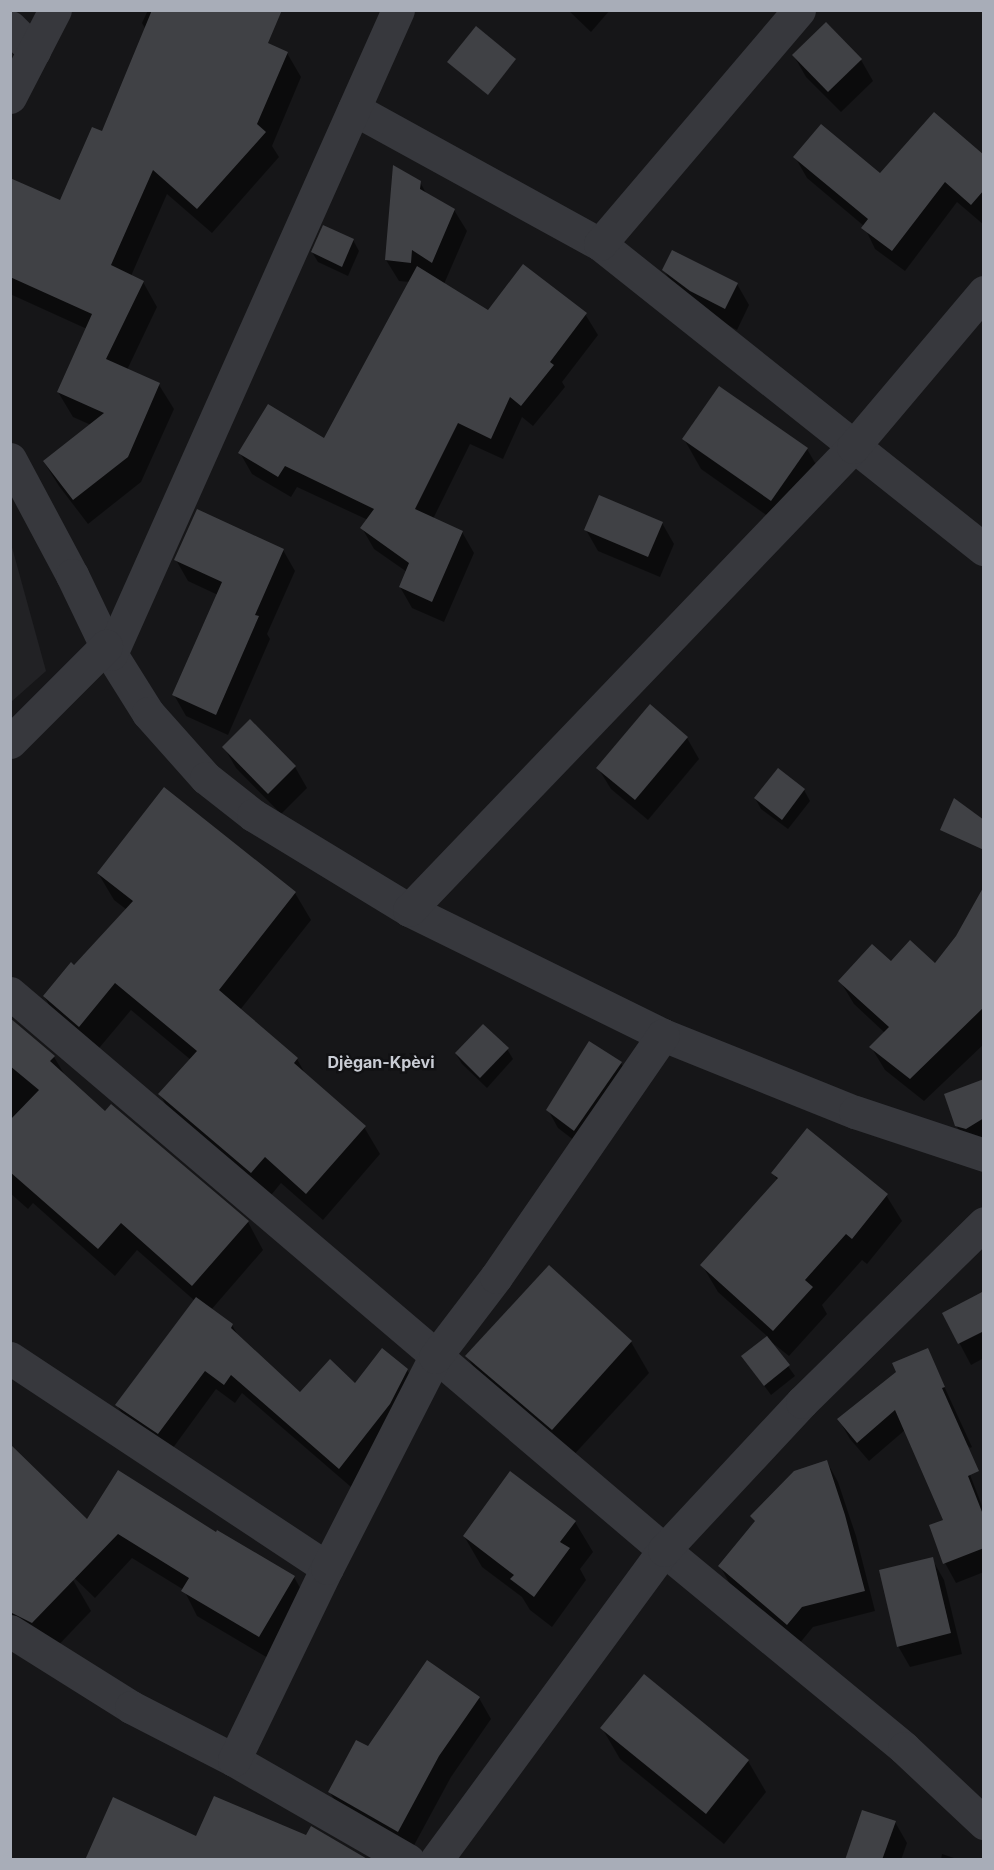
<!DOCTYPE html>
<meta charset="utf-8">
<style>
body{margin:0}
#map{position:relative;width:994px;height:1870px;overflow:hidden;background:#161618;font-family:Inter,sans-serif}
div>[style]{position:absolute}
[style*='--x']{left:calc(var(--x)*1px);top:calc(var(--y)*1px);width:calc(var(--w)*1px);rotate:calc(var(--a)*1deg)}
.built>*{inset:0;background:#222225}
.shadow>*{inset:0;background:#0007}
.building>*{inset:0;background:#404145}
.street>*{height:33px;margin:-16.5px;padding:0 16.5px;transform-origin:16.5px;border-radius:16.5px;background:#37383d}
span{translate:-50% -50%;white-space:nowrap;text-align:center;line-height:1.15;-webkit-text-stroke:5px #111113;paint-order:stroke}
.neighbourhood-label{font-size:16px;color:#c9ccd4;font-weight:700}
.frame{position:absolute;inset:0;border:12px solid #a8adb8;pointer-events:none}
</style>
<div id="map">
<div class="built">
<i style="clip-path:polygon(10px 540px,46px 671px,11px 702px,10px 702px)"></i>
</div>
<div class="shadow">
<i style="clip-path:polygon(148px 10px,259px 10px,248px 36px,287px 53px,301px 77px,272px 146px,279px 157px,212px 233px,167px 194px,131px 276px,143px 282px,157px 307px,127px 370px,159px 385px,174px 409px,141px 482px,88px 524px,59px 486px,44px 462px,91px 425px,73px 417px,58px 392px,87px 329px,10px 294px,10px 186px,60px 202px,103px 133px,146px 30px,142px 23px)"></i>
<i style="clip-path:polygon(568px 10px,610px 10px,591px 32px)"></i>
<i style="clip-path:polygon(794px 56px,861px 60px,873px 81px,841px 112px,806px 77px)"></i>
<i style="clip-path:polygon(795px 157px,880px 175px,984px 157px,984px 225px,957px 202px,905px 271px,875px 249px,864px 226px,807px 178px)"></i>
<i style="clip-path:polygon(420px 182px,427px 195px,454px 210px,467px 231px,444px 284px,488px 312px,585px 314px,598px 335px,562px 382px,565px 387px,533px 426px,522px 417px,503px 459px,470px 444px,433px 519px,462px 532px,474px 553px,444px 622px,412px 608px,400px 587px,407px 572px,374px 549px,362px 528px,368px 520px,297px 487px,291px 497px,252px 474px,240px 453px,325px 440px,410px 282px,399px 281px,386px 260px)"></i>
<i style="clip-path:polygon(353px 240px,359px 251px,348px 276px,318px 262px,312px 252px)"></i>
<i style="clip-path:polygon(664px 270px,737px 284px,749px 305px,737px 330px,703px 312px,676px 291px)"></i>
<i style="clip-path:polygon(684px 439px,807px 449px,825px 480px,789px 531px,701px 469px)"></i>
<i style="clip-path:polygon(662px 523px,674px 544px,660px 577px,598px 551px,586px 530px)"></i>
<i style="clip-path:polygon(283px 550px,295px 571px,267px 634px,270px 639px,228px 735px,186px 716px,174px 695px,218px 595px,188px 581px,176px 560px)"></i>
<i style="clip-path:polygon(687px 738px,699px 759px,648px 820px,611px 789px,598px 768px)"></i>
<i style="clip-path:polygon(224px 747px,295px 767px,307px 788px,281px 814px,236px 768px)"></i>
<i style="clip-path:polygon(778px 770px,804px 790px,810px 801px,788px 829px,761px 809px,755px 798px)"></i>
<i style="clip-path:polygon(98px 873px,295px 893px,311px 920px,240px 1010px,297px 1059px,307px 1077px,364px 1127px,380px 1154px,323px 1220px,281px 1183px,267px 1200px,175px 1122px,160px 1094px,191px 1060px,131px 1010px,95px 1053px,60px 1024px,44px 996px,127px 910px,114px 900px)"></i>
<i style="clip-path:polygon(984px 889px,984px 1044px,924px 1101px,885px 1070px,871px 1047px,885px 1033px,854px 1004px,840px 981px,891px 963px,935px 965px,957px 937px)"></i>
<i style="clip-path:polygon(10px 1020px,54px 1057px,66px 1077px,105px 1113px,248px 1222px,263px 1250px,211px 1310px,232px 1325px,240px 1339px,300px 1394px,355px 1385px,407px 1370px,418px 1389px,351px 1487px,242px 1393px,235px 1403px,216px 1389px,170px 1452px,128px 1424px,117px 1405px,195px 1301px,137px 1250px,115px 1276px,33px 1203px,28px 1209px,10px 1193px)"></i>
<i style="clip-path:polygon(507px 1049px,513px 1059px,487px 1088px,462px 1064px,456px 1054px)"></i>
<i style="clip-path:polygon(621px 1063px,631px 1080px,584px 1148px,558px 1128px,548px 1110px)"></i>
<i style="clip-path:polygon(984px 1081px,984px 1150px,970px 1149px,956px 1125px)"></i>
<i style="clip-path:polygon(773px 1173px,886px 1195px,902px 1221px,867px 1264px,862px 1260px,822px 1305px,827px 1314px,789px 1356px,770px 1341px,795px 1376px,771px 1395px,743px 1357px,768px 1337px,718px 1292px,702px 1265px,778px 1181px)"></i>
<i style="clip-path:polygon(549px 1267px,631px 1342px,649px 1373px,570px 1459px,485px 1387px,467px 1356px)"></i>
<i style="clip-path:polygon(984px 1293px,984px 1358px,971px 1365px,944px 1314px)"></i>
<i style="clip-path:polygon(927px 1349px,972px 1447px,970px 1448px,952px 1428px,984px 1511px,984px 1572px,956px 1583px,945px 1563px,945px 1521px,905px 1430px,869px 1461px,850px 1439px,839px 1420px)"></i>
<i style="clip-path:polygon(827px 1462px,838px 1482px,856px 1536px,875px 1611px,813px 1627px,799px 1644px,731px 1586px,720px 1566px,756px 1522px,752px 1516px)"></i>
<i style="clip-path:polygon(10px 1516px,217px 1534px,294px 1577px,308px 1602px,273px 1661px,197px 1616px,184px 1590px,132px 1558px,95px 1598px)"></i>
<i style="clip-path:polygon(575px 1522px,593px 1552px,580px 1569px,586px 1580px,552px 1627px,530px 1610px,522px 1597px,482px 1567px,464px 1536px)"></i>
<i style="clip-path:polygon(18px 1553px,73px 1580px,91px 1611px,51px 1653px,10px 1632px,10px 1560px)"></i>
<i style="clip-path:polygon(932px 1559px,944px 1580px,962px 1654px,910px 1667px,898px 1646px)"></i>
<i style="clip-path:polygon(479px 1698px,491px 1719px,451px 1777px,412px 1849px,342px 1814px,330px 1792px,369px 1748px)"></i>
<i style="clip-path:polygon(602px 1728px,748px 1761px,766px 1792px,724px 1844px,620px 1759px)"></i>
<i style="clip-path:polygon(895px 1822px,907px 1843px,901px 1860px,847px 1860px)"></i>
<i style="clip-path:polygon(942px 1854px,960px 1860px,941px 1860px)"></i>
</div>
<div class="building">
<i style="clip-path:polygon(152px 10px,282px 10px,268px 43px,288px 52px,257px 124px,266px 132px,197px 209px,153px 170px,111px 265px,144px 281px,106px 359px,160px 383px,128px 457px,73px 500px,43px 461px,104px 413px,57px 392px,92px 314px,10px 277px,10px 178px,60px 200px,92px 127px,102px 131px)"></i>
<i style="clip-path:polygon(826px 22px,862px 59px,828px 92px,792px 55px)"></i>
<i style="clip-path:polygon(476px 26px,516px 59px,488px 95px,447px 62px)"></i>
<i style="clip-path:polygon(934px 112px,984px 155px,984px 190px,971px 205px,945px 182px,892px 251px,861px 228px,868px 219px,793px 157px,821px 124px,880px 173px)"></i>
<i style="clip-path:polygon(393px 165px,421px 181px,420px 189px,455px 209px,432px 263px,412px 250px,411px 263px,385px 260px)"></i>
<i style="clip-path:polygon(323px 225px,354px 239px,342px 267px,311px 252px)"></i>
<i style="clip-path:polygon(672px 250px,738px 283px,725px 309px,690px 291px,662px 270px)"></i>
<i style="clip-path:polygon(523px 264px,587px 313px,550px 362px,554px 365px,521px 406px,510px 397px,491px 439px,458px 423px,415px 509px,463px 531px,432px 602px,399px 587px,409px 563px,360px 528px,374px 509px,285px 466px,278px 477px,238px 453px,268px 404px,324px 438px,417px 266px,488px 310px)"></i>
<i style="clip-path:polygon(719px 386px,808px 448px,771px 501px,682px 439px)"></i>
<i style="clip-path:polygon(599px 495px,663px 522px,648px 557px,584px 530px)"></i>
<i style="clip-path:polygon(197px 509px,284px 549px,255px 615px,259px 616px,216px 715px,172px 695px,222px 582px,174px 560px)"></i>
<i style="clip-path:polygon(650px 704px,688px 737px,635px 800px,596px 768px)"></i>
<i style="clip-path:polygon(250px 719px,296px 766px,268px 794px,222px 747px)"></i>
<i style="clip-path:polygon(778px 768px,805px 789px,782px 820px,754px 798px)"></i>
<i style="clip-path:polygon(164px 787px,296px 892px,219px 990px,298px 1058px,294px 1063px,366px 1126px,306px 1194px,265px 1157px,251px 1173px,158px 1094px,197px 1051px,115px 983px,79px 1027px,43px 996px,71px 962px,74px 965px,133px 901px,97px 873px)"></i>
<i style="clip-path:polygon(954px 798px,984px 820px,984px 850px,940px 830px)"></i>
<i style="clip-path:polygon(984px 886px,984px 1007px,910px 1079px,869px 1047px,889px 1027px,838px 981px,872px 944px,891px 961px,910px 940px,935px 963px,956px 936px)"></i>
<i style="clip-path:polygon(10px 1018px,55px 1056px,50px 1061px,105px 1111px,111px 1104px,249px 1221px,192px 1286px,121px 1223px,98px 1249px,10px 1172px,10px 1120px,39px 1090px,10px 1066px)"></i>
<i style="clip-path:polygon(483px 1024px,509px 1048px,480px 1078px,455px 1053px)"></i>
<i style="clip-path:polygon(589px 1041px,622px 1062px,574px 1131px,546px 1110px)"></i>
<i style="clip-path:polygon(984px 1079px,984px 1118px,966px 1129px,955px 1126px,944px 1094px)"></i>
<i style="clip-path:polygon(807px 1128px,888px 1194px,852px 1239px,846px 1234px,805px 1280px,813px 1287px,773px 1331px,700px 1265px,778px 1178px,771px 1173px)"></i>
<i style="clip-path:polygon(549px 1265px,632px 1341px,552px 1430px,465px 1356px)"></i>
<i style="clip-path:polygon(984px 1291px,984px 1331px,958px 1344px,942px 1313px)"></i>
<i style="clip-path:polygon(196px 1297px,233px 1324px,231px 1328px,300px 1392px,330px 1359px,355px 1383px,382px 1348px,408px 1369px,390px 1404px,339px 1469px,231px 1375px,224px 1385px,205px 1371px,158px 1434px,115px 1405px)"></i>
<i style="clip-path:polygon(767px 1336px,790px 1365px,764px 1386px,741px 1356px)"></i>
<i style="clip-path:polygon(928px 1348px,945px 1387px,942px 1388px,979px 1471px,968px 1476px,984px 1517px,984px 1548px,943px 1564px,929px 1525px,943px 1520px,895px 1410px,857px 1443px,837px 1419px,896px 1372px,892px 1363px)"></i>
<i style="clip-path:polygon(10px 1444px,87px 1519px,118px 1470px,216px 1532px,217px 1530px,295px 1576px,259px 1637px,181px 1591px,189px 1578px,118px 1534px,32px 1623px,10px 1612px)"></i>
<i style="clip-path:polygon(827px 1460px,845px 1515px,865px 1591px,802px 1607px,787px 1625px,718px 1566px,755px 1521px,750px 1516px,794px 1471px)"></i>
<i style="clip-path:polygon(510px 1471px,576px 1521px,560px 1542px,570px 1548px,534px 1597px,510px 1579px,514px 1575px,463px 1536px)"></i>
<i style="clip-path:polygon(933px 1557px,951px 1633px,897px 1647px,879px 1570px)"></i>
<i style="clip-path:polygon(427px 1660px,480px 1697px,439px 1756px,398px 1832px,328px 1792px,356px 1740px,368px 1746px)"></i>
<i style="clip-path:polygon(644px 1674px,749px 1760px,706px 1814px,600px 1728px)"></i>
<i style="clip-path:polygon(214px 1796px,306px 1835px,311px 1826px,369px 1860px,85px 1860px,113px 1797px,196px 1836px)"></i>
<i style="clip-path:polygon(862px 1810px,896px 1821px,882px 1860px,845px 1860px)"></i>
</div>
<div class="street">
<i style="--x:10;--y:27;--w:34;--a:45"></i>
<i style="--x:10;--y:97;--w:98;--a:-62.7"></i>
<i style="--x:354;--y:109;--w:281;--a:28.8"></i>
<i style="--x:600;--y:244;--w:490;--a:38.5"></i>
<i style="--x:600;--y:244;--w:307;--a:-49.6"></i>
<i style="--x:10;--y:459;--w:132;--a:61.9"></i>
<i style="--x:72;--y:575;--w:79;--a:64.4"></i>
<i style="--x:106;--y:646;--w:79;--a:57.9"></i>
<i style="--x:148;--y:713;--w:87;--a:48.3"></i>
<i style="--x:206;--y:778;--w:60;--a:38.2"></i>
<i style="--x:253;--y:815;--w:183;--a:31.3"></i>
<i style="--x:409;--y:910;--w:283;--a:26.2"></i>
<i style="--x:663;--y:1035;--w:207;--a:21.9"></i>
<i style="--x:855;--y:1112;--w:136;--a:18.4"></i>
<i style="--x:111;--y:654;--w:705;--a:-65.98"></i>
<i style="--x:10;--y:742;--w:136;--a:-45"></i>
<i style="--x:409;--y:910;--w:641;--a:-46.2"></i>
<i style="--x:853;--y:447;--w:203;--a:-49.8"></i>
<i style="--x:10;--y:993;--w:859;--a:40.42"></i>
<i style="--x:664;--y:1550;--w:311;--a:39.5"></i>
<i style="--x:904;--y:1748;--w:110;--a:43.2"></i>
<i style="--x:10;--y:1358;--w:380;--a:33.5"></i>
<i style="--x:10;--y:1631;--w:143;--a:32.1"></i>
<i style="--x:131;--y:1707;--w:116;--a:27.2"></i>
<i style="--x:234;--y:1760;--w:201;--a:29.9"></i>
<i style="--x:234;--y:1760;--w:213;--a:-64.2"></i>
<i style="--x:327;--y:1568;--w:237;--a:-62.9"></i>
<i style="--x:435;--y:1357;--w:101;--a:-52.7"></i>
<i style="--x:496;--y:1277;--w:294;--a:-55.4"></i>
<i style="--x:436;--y:1860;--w:385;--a:-53.7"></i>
<i style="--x:664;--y:1550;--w:202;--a:-47"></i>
<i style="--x:802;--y:1402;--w:255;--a:-44.5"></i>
</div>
<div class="neighbourhood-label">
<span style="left:381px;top:1062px">Djègan-Kpèvi</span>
</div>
<div class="frame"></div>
</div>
